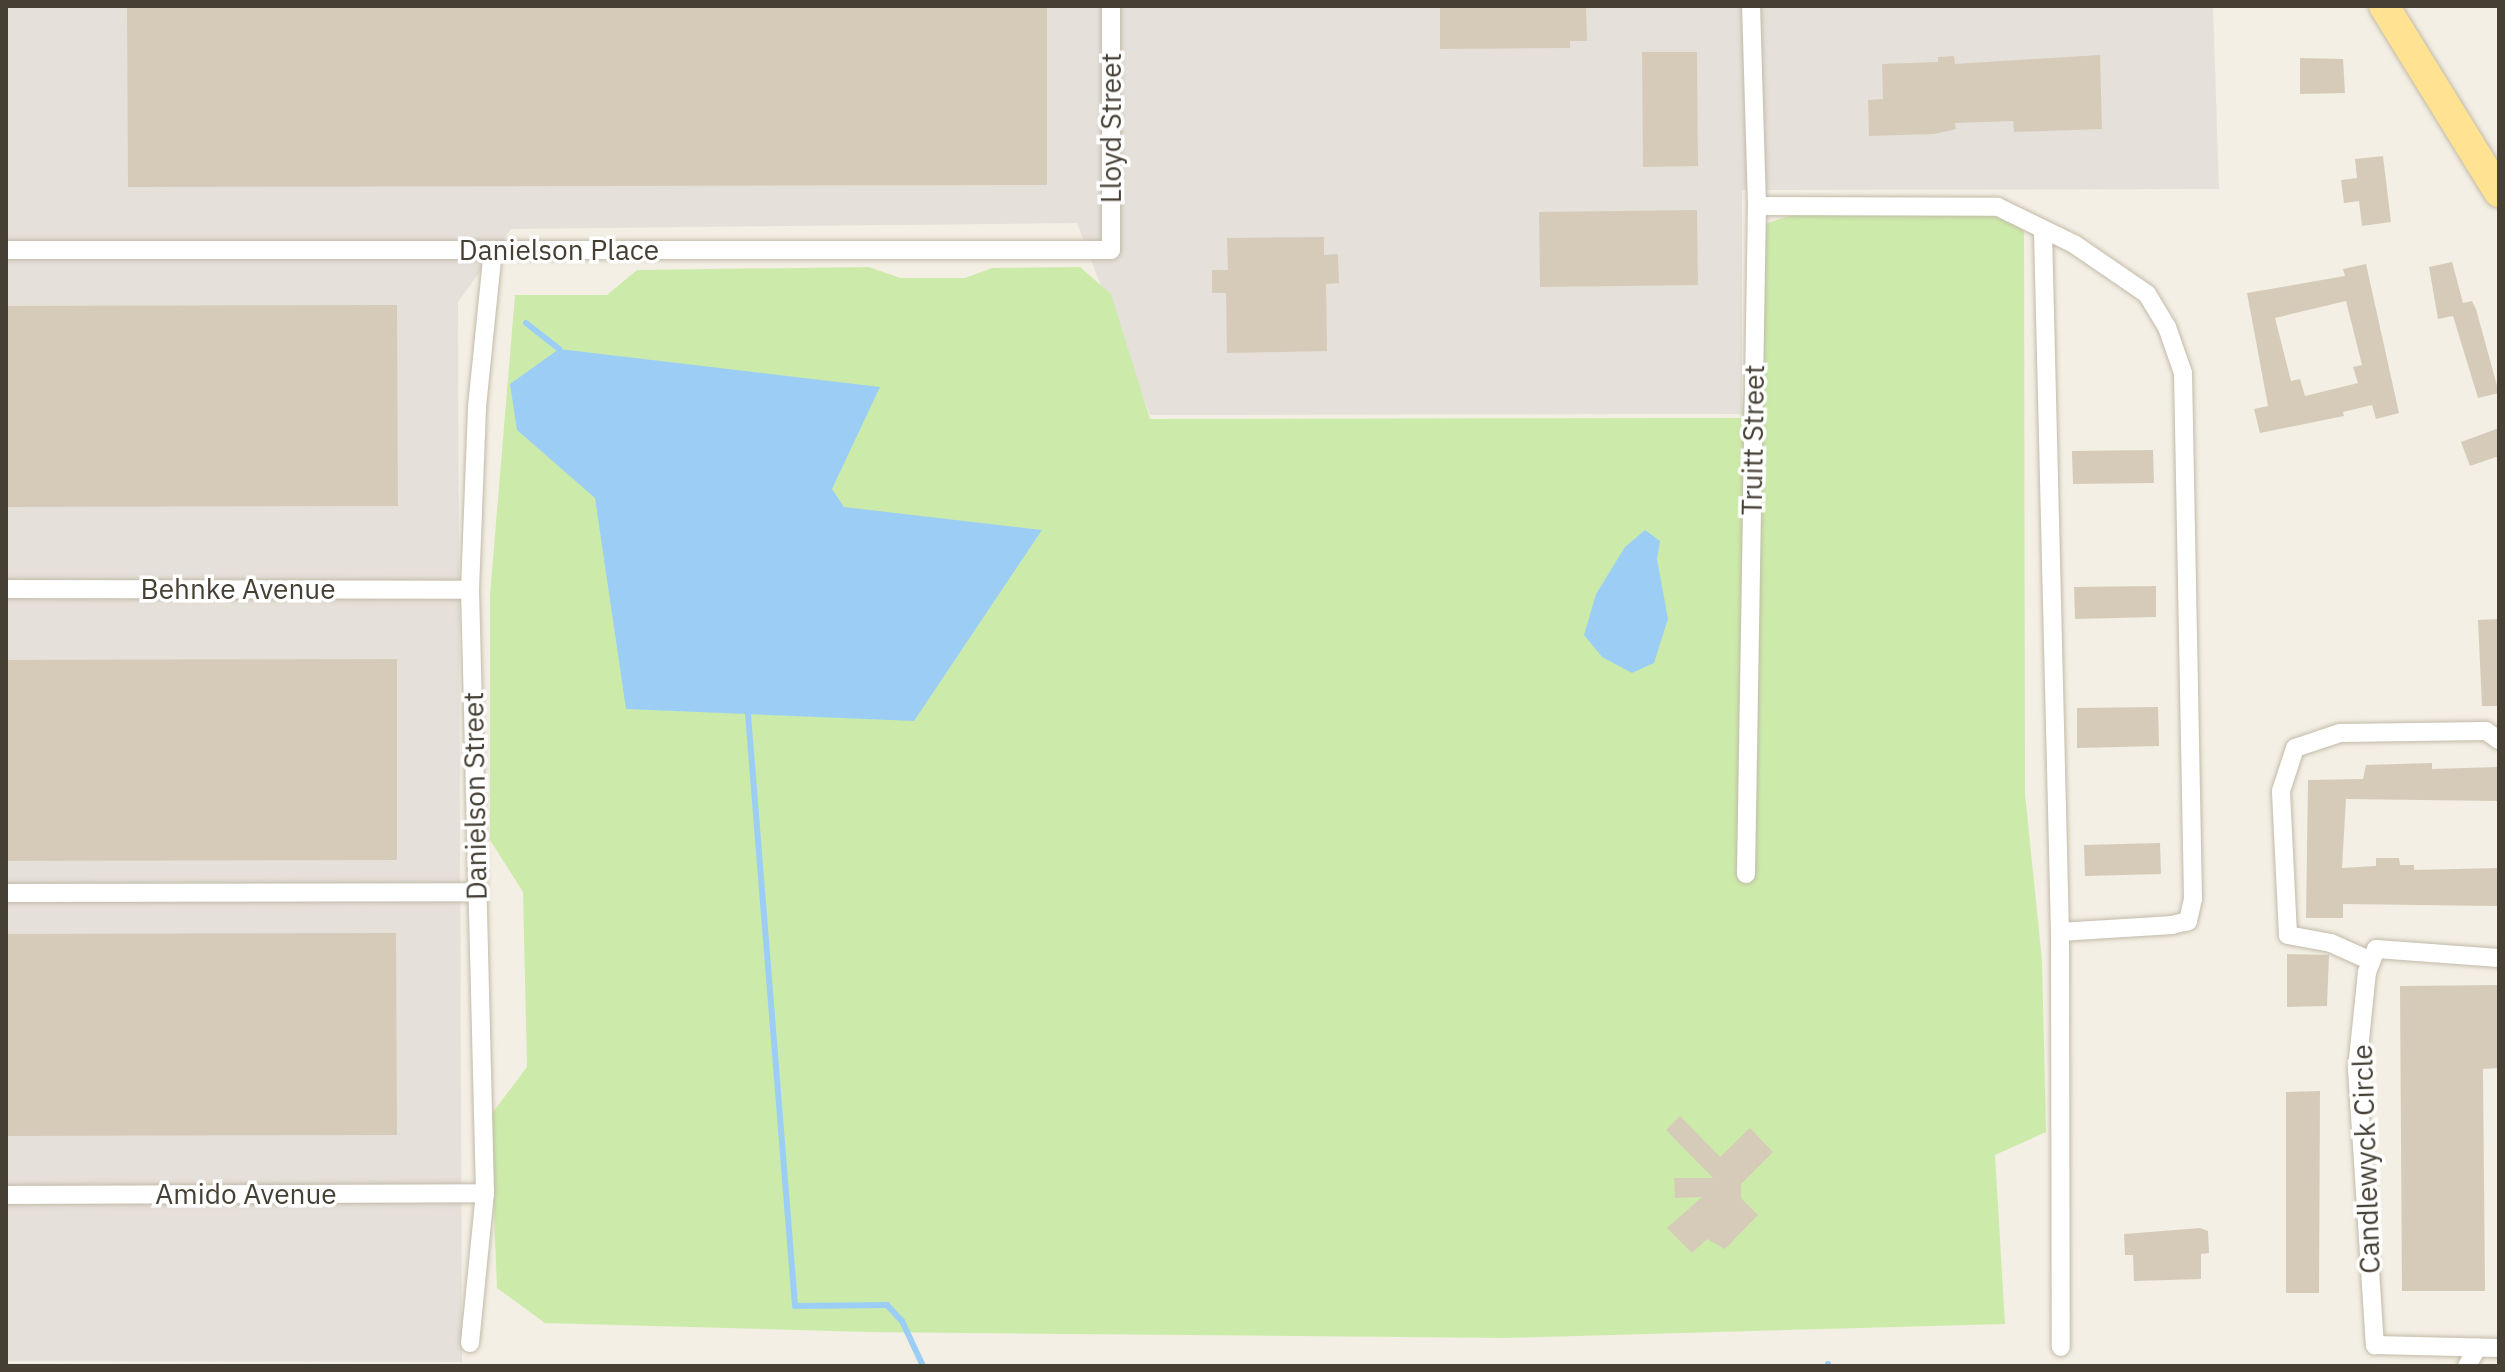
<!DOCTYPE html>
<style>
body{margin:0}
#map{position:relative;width:2505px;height:1372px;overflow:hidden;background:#f3efe4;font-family:"IBM Plex Sans",sans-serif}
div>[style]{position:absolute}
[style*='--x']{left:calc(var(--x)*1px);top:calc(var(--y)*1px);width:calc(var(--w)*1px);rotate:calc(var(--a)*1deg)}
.industrial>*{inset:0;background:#e5e0d9}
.green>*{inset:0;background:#ccebaa}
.water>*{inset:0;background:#9ccef5}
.stream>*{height:6px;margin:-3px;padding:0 3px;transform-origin:3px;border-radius:3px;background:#9ccef5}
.building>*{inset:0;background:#d6cbb9}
.roads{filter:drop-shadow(0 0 2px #c2baa9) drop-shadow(0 0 2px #c2baa9)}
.street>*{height:18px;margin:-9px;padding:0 9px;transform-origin:9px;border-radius:9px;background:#fff}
.primary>*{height:30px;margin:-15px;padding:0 15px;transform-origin:15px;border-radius:15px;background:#ffe392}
span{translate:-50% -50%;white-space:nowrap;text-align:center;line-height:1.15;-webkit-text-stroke:7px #fff;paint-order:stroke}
.street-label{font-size:28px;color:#463f34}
.frame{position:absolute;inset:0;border:8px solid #463f34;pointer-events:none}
</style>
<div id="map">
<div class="industrial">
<i style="clip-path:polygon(6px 6px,2213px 6px,2219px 189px,1742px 190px,1742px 414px,1150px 415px,1077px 223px,511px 229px,458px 302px,462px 1362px,6px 1361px)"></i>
</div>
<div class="green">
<i style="clip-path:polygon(1795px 214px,1995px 215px,2024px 228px,2025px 794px,2042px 960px,2046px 1132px,1995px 1155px,2005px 1324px,1504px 1338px,867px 1332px,545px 1323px,497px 1288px,490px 1116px,527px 1067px,523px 892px,490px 840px,490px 595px,515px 295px,607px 295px,637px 270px,869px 267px,900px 278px,965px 278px,992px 268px,1080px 267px,1111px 294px,1150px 419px,1741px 418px,1765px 224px)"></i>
</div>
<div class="water">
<i style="clip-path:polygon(559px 349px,880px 387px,832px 489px,844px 507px,1042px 530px,914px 721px,626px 709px,595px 498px,517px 430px,510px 384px)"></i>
<i style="clip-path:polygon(1645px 530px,1660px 541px,1657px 559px,1668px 619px,1654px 663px,1632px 673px,1602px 657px,1584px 635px,1596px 594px,1625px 547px)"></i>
</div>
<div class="stream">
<i style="--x:526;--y:323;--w:42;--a:38.2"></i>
<i style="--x:748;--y:714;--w:594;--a:85.46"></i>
<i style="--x:795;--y:1306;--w:92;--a:-0.6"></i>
<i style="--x:887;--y:1305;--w:22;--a:47"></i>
<i style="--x:902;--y:1321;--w:50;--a:65"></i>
<i style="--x:1828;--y:1366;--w:2;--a:-90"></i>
</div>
<div class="building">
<i style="clip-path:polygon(127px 6px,1047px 6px,1047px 185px,128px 187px)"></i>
<i style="clip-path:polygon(1440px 6px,1586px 6px,1587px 41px,1570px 41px,1570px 48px,1440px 49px)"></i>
<i style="clip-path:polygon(1642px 52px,1697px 52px,1698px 166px,1643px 167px)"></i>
<i style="clip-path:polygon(2100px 55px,2102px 129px,2014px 132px,2013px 121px,1955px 123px,1956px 129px,1934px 134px,1869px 136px,1868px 100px,1883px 99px,1882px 64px,1938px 62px,1938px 57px,1954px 56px,1955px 64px)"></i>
<i style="clip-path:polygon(2300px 58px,2343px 59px,2345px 93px,2300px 94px)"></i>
<i style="clip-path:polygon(2383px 156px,2391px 222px,2362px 226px,2359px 201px,2344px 203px,2341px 180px,2357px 178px,2355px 159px)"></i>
<i style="clip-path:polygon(1697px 210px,1698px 285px,1540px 287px,1539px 212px)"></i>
<i style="clip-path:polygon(1324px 237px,1324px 255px,1338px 254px,1339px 283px,1326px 284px,1327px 351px,1227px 353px,1226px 293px,1212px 293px,1212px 270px,1228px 270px,1227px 238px)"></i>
<i style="clip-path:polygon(2452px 262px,2463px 303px,2472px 301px,2476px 309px,2499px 393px,2478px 398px,2453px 316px,2438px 319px,2429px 267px)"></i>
<i style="clip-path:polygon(evenodd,2366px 264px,2399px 413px,2376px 419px,2372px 405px,2343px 412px,2344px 416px,2260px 433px,2254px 409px,2268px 406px,2247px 293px,2345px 276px,2343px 269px,2366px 264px,2346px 301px,2362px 365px,2353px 367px,2358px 383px,2305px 396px,2300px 379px,2291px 381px,2275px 318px,2346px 301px)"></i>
<i style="clip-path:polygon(397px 305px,398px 506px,6px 507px,6px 306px)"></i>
<i style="clip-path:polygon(2499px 428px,2499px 456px,2470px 466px,2461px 442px)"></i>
<i style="clip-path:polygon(2153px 450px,2154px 483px,2073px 484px,2072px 451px)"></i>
<i style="clip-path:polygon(2156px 586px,2156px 617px,2075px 619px,2074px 587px)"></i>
<i style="clip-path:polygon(2499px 619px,2499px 706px,2482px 706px,2478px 620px)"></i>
<i style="clip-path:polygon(397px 659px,397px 860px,6px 861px,6px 660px)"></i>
<i style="clip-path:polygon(2158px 707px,2159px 746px,2077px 748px,2077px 708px)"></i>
<i style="clip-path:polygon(2432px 763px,2432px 769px,2498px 767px,2499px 801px,2346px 799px,2342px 868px,2376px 866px,2376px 858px,2399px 858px,2400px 865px,2414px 865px,2414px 870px,2499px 868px,2499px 906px,2343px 904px,2343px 918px,2306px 918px,2308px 780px,2363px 779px,2366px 765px)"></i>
<i style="clip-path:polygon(2160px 843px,2161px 874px,2085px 876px,2084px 845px)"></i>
<i style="clip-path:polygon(396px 933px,397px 1135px,6px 1136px,6px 934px)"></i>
<i style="clip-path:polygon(2287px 954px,2329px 955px,2327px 1006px,2287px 1007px)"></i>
<i style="clip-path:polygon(2499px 985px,2499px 1068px,2483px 1069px,2485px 1291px,2402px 1291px,2400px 986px)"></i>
<i style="clip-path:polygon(2320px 1091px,2319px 1293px,2286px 1293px,2286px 1092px)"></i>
<i style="clip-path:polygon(1680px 1116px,1720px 1157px,1750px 1128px,1773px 1152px,1741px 1184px,1741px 1198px,1758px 1215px,1725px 1249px,1707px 1239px,1692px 1253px,1667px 1228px,1702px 1197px,1675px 1198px,1674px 1178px,1713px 1178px,1666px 1130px)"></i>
<i style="clip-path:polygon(2200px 1228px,2208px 1231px,2209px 1253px,2201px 1254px,2201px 1279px,2134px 1281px,2133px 1255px,2125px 1255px,2124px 1234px)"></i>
</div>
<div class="roads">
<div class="street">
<i style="--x:1757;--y:206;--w:241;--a:0.2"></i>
<i style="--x:1998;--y:207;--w:85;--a:26"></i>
<i style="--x:2074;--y:244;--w:88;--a:34.4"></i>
<i style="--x:2147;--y:294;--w:39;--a:59"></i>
<i style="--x:2167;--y:327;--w:49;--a:70.8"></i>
<i style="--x:2183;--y:373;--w:526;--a:88.91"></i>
<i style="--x:2193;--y:899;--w:23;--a:103"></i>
<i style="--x:2188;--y:921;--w:16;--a:166"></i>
<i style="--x:2172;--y:925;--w:112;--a:176.4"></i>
<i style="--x:2043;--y:232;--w:700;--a:88.61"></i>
<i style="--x:2060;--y:932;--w:415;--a:89.9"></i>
<i style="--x:6;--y:250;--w:1105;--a:0"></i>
<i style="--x:1111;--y:250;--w:244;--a:-90"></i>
<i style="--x:6;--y:589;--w:464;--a:0.1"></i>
<i style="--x:1746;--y:874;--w:668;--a:-89.06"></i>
<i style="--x:1757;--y:206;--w:200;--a:-91.7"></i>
<i style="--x:6;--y:893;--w:471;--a:-0.1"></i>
<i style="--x:2499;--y:958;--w:123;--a:-175.8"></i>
<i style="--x:2376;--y:949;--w:25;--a:111"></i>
<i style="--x:2367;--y:972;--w:98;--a:95.9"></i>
<i style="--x:2357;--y:1069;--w:277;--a:86.3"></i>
<i style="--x:2375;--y:1345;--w:124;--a:1.4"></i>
<i style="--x:2371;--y:961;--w:44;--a:-155.8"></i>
<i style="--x:2331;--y:943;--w:44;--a:-169.5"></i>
<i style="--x:2288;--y:935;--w:144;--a:-92.8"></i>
<i style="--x:2281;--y:791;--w:45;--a:-72"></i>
<i style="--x:2295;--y:748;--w:47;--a:-18.4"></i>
<i style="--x:2340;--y:733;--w:146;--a:-0.8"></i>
<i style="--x:2486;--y:731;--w:16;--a:35"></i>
<i style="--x:6;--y:1195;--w:479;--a:-0.2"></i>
<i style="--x:470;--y:1343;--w:151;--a:-84.3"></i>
<i style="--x:485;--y:1193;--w:603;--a:-91.42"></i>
<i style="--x:470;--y:590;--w:183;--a:-87.8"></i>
<i style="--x:477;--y:407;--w:158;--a:-84.2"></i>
<i style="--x:2467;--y:1366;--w:21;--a:-61"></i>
</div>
<div class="primary">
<i style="--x:2384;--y:6;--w:219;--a:58.3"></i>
</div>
</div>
<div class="street-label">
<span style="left:1111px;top:128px;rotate:-90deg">Lloyd Street</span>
<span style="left:559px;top:250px">Danielson Place</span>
<span style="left:1753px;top:440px;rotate:-89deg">Truitt Street</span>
<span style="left:238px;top:589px">Behnke Avenue</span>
<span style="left:475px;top:796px;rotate:-91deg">Danielson Street</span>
<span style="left:2366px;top:1159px;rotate:-92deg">Candlewyck Circle</span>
<span style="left:246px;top:1194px">Amido Avenue</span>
</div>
<div class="frame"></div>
</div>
